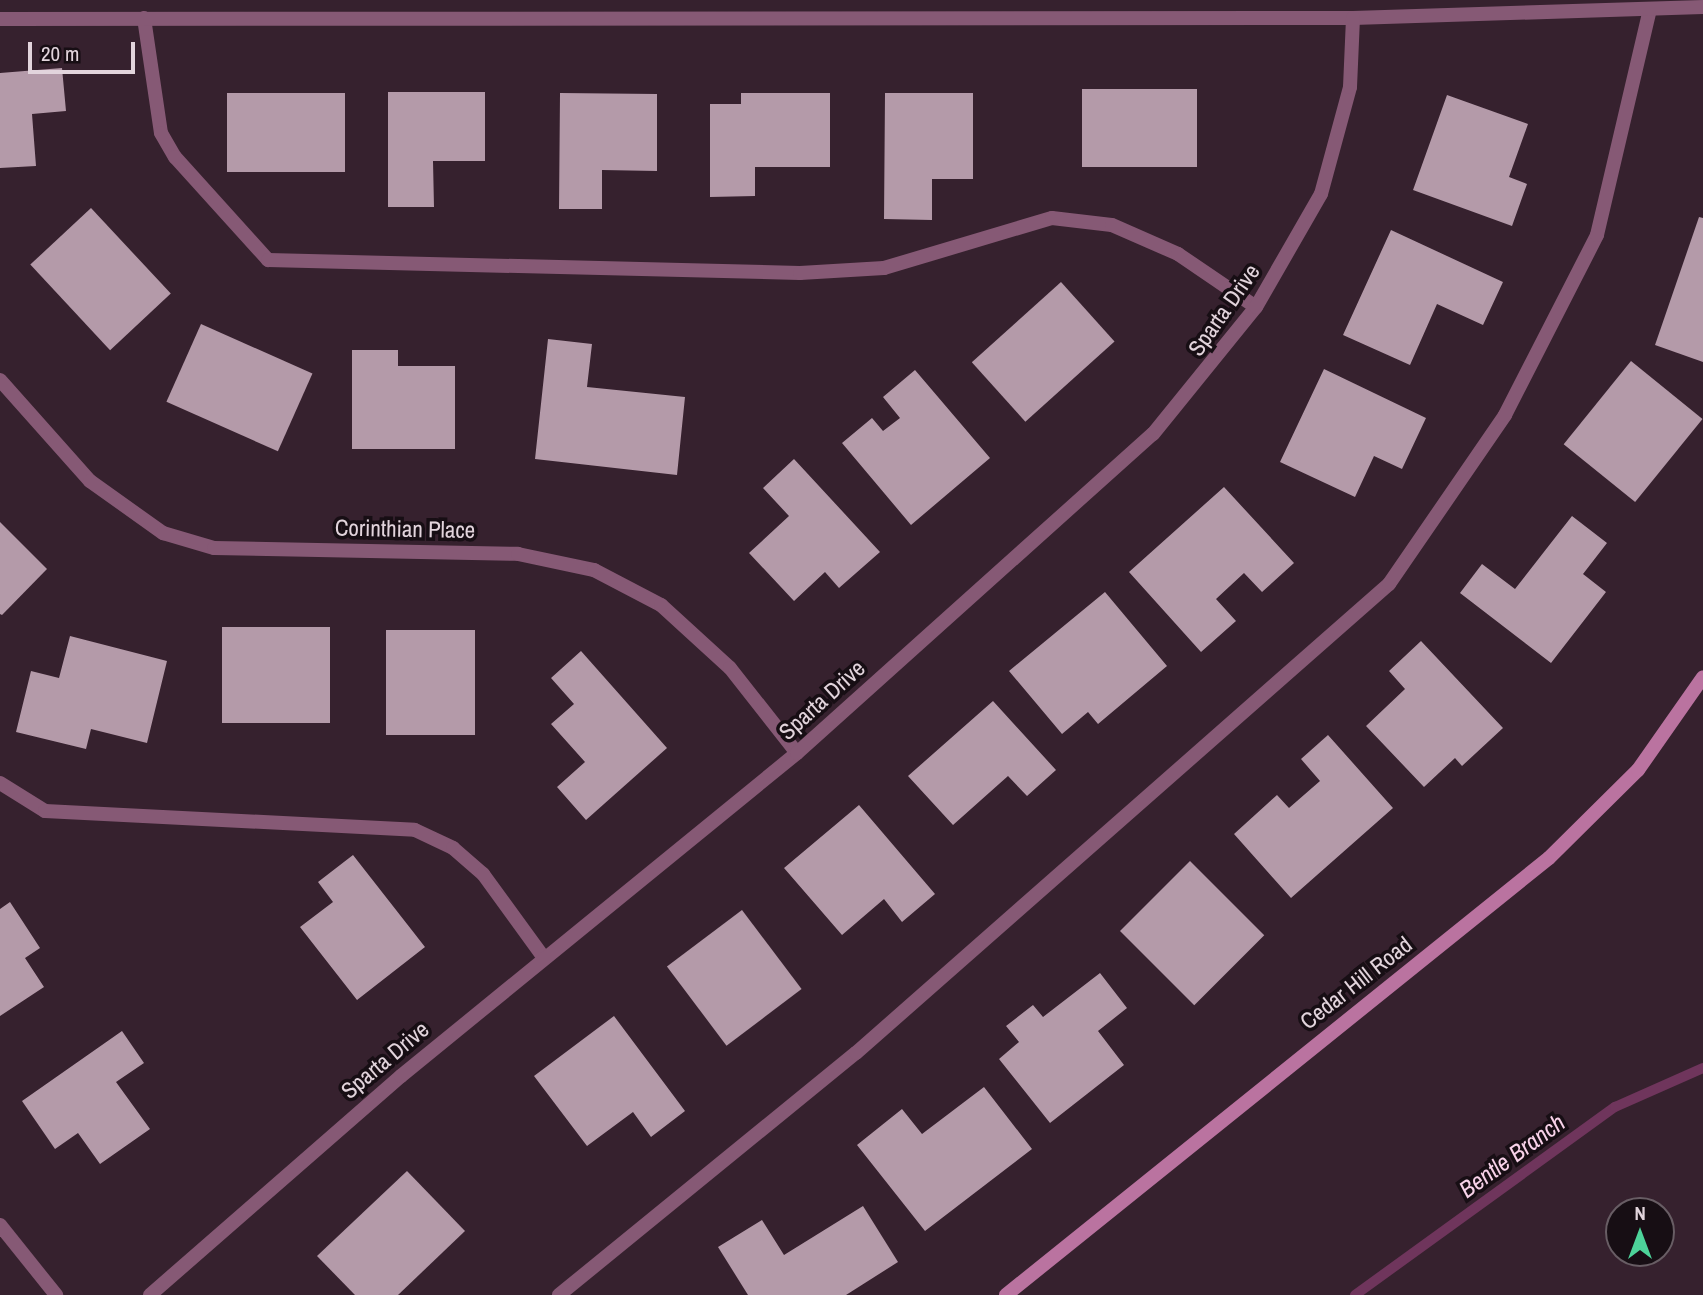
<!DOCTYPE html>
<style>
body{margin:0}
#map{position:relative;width:1703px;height:1295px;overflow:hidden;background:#36212e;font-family:"Archivo Narrow",sans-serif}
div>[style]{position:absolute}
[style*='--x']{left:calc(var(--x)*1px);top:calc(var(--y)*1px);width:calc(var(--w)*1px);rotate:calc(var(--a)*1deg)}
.stream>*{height:10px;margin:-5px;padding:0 5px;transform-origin:5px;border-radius:5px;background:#6f355c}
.building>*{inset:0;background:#b49aa9;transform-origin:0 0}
.lane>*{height:14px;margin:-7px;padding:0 7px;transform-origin:7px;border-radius:7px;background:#865975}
.street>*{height:14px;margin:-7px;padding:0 7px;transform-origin:7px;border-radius:7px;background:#865975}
.secondary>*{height:14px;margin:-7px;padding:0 7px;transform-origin:7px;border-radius:7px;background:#ba73a0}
span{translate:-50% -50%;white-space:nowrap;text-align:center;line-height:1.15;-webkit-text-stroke:7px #170e14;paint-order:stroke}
.street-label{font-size:23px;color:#e2d4dc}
.water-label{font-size:24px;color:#f8d2e9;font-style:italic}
.north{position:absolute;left:1605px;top:1197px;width:70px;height:70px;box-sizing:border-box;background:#170e14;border:2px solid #685d64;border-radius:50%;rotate:0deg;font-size:19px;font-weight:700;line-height:28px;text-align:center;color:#e2d4dc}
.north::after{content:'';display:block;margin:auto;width:24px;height:32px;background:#4dd39a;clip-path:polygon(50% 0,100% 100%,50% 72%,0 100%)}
.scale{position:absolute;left:28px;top:42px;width:107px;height:32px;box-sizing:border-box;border:4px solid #e2d4dc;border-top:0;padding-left:9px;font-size:21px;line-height:24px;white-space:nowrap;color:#e2d4dc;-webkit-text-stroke:5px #170e14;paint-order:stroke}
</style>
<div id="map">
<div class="stream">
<i style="--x:1355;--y:1295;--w:321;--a:-35.9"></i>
<i style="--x:1615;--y:1107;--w:96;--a:-23.9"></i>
</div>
<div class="building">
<i style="clip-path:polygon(62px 68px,66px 111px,32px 114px,36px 166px,0 168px,0 73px)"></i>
<i style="left:1082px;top:89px;width:115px;height:78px"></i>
<i style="clip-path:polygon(388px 92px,485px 92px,485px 161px,433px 161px,434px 207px,388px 207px)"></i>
<i style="left:227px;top:93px;width:118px;height:79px"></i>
<i style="clip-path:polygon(560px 93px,657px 94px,657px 171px,602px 170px,602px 209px,559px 209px)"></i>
<i style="clip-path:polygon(741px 93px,830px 93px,830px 167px,755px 167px,755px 196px,710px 197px,710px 104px,741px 104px)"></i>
<i style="clip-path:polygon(885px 93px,973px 93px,973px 179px,932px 179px,932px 220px,884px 219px)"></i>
<i style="clip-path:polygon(1447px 95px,1528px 124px,1509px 177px,1527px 184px,1512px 226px,1413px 190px)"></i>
<i style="left:91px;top:208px;width:117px;height:83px;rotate:47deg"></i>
<i style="clip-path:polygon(1699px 217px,1703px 218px,1703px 362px,1655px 345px)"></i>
<i style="clip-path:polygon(1391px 230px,1503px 282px,1483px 325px,1437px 304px,1410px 365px,1343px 335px)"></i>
<i style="left:1061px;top:282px;width:80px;height:120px;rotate:48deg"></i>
<i style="left:201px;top:324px;width:122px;height:85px;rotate:24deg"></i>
<i style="clip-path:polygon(548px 339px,592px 344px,587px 387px,685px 397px,677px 475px,535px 459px)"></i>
<i style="clip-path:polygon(352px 350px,398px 350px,398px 366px,455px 366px,455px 449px,352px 449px)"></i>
<i style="left:1631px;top:361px;width:92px;height:107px;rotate:39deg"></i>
<i style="clip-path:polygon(1324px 369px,1426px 418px,1402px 469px,1374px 456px,1355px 497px,1280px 462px)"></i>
<i style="clip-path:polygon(915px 370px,990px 458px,911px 525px,842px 443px,872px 418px,883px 431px,900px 418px,883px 397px)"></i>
<i style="clip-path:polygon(794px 459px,880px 552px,839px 588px,825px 572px,794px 601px,749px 553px,789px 516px,763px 488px)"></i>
<i style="clip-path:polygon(1224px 487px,1294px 563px,1262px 592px,1244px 573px,1216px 599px,1236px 621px,1201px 652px,1129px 572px)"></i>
<i style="clip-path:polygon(1572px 516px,1607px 543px,1583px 574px,1606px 592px,1551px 663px,1460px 593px,1482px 564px,1515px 589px)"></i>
<i style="clip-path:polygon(0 522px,47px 569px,2px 615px,0 614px)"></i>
<i style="clip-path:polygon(1105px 592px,1167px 666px,1098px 724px,1088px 712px,1062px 734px,1009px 671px)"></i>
<i style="left:222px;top:627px;width:108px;height:96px"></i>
<i style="left:386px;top:630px;width:89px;height:105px"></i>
<i style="clip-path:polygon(70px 636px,167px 661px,147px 743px,91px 729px,86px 749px,16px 732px,31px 671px,59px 678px)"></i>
<i style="clip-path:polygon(1421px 641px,1503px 728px,1462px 766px,1455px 758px,1424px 787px,1366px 726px,1405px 689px,1389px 671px)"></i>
<i style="clip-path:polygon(581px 651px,667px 748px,586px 820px,557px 787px,585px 762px,551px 724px,574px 704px,551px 678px)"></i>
<i style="clip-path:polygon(993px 701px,1056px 770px,1027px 796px,1008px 776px,953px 825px,908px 776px)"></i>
<i style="clip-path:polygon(1328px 735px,1393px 808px,1291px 898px,1234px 834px,1277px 795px,1289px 808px,1320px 781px,1301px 759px)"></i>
<i style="clip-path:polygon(859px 805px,935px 894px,902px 922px,884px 899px,842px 935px,784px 868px)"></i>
<i style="clip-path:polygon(353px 855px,425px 947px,357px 1000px,300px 927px,333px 902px,318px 882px)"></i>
<i style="left:1190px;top:861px;width:105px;height:99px;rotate:45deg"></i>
<i style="clip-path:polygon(10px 902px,40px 948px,25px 958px,44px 987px,0 1016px,0 909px)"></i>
<i style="left:742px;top:910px;width:99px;height:94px;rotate:53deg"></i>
<i style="clip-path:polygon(1100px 973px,1127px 1008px,1098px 1031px,1124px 1065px,1050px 1123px,999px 1059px,1019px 1042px,1006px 1026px,1033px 1005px,1043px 1017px)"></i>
<i style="clip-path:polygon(614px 1016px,685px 1111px,651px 1137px,633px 1112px,587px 1146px,534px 1076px)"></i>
<i style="clip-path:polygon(122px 1031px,144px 1063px,116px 1082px,150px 1129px,100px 1164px,78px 1133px,55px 1149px,22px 1101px)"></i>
<i style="clip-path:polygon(984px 1087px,1032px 1149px,925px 1231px,857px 1145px,902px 1109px,922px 1134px)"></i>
<i style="clip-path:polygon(407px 1171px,465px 1231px,398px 1295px,355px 1295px,317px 1256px)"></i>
<i style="clip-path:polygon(863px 1206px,898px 1262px,846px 1295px,748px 1295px,718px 1247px,762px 1220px,784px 1255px)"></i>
</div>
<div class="lane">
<i style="--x:144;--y:18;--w:116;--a:81.6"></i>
<i style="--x:161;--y:133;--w:28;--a:60"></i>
<i style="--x:175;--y:157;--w:139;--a:47.9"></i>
<i style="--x:268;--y:260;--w:532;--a:1.4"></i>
<i style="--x:800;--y:273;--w:84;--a:-3.4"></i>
<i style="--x:884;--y:268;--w:175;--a:-16.6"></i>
<i style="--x:1052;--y:218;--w:60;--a:6.7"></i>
<i style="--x:1112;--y:225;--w:72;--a:23.7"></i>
<i style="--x:1178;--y:254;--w:94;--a:34.2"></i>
<i style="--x:0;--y:783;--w:53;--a:31.9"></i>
<i style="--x:45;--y:811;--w:370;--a:2.9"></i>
<i style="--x:415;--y:830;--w:42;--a:25.3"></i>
<i style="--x:453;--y:848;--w:40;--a:41"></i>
<i style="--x:483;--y:874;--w:104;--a:54"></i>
<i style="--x:559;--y:1295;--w:383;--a:-39.2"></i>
<i style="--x:856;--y:1053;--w:710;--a:-41.35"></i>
<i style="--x:1389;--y:584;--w:205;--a:-55.5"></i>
<i style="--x:1505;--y:415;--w:202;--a:-62.9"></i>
<i style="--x:1597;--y:235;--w:232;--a:-76.8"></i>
</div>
<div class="street">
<i style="--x:0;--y:19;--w:1353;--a:-0.04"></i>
<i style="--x:1353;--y:18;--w:350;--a:-1.8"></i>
<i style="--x:0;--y:380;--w:135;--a:48.3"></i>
<i style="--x:90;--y:481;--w:90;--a:35.5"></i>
<i style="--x:163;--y:533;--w:53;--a:16.4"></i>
<i style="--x:214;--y:548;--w:304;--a:1.1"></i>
<i style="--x:518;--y:554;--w:78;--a:11.9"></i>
<i style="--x:594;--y:570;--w:76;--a:27.6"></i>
<i style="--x:661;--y:605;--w:93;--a:42.4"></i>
<i style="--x:730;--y:668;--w:108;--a:51.8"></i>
<i style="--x:0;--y:1225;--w:90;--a:51.3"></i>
<i style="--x:150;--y:1295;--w:333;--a:-41.1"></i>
<i style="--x:401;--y:1076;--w:511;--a:-39.2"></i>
<i style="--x:797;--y:753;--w:478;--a:-41.9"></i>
<i style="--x:1153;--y:434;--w:164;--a:-51"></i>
<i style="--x:1256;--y:307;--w:130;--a:-60.1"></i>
<i style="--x:1321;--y:194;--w:111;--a:-74.8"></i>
<i style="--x:1350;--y:87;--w:69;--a:-87.5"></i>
</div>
<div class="secondary">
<i style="--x:1006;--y:1295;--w:697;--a:-38.83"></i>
<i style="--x:1549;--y:858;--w:125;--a:-44.7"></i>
<i style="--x:1638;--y:770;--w:113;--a:-55"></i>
</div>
<div class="street-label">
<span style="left:1224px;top:310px;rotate:-55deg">Sparta Drive</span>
<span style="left:405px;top:529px;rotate:1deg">Corinthian Place</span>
<span style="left:822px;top:700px;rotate:-42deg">Sparta Drive</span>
<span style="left:1356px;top:983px;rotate:-38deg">Cedar Hill Road</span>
<span style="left:385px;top:1060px;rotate:-40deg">Sparta Drive</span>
</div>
<div class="water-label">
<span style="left:1512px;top:1156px;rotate:-36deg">Bentle Branch</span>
</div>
<div class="north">N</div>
<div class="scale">20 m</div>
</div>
